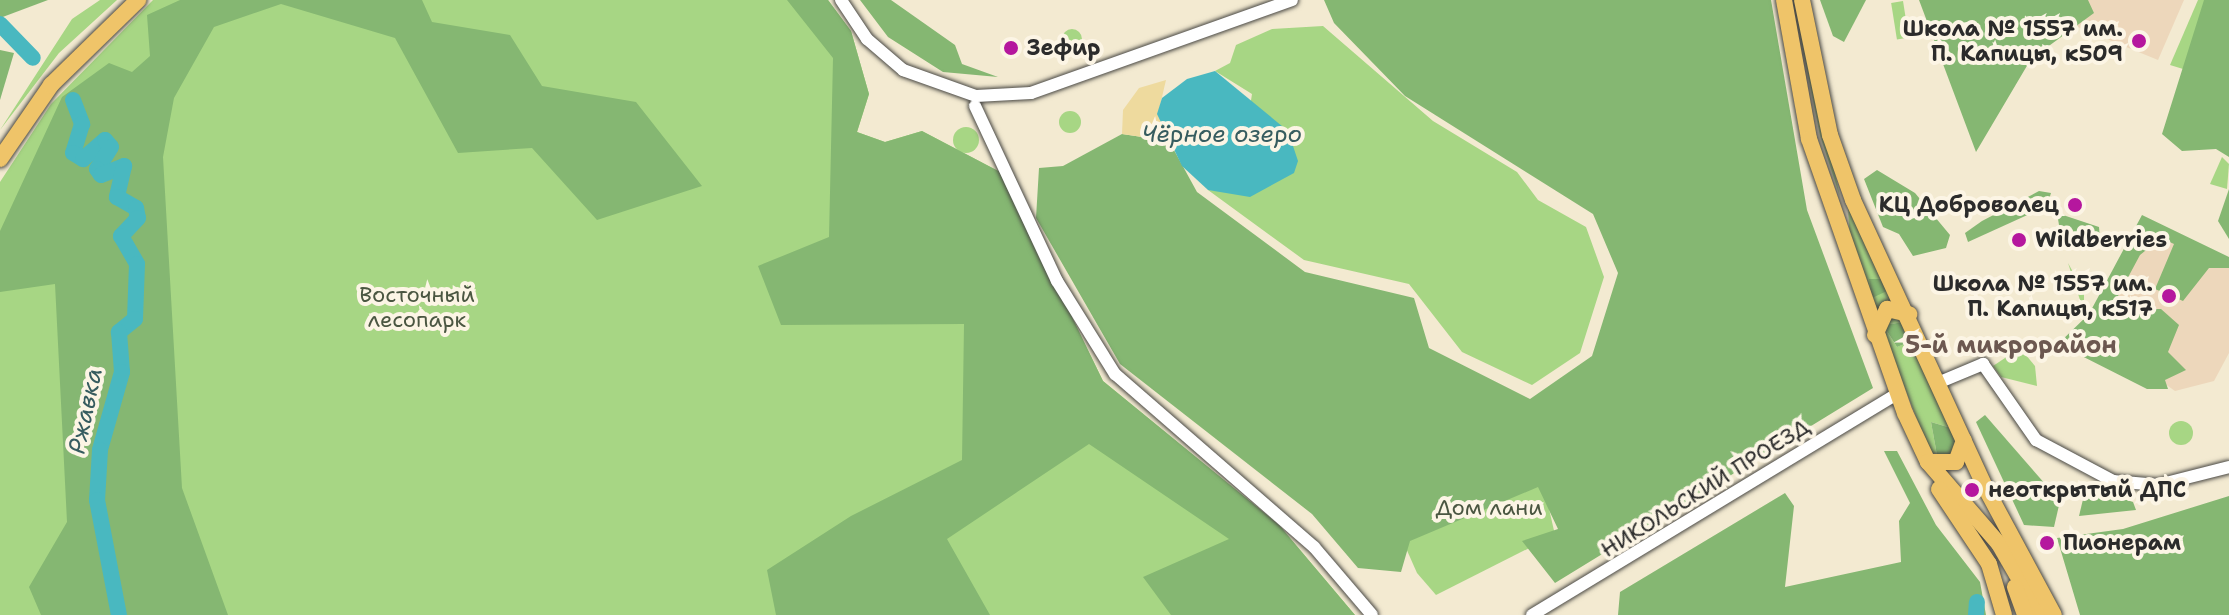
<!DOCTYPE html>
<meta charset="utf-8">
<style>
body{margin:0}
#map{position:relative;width:2229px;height:615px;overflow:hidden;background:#f3ead1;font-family:"Shantell Sans",sans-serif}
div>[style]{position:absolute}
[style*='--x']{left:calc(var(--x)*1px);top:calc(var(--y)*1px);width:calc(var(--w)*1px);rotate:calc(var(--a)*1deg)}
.built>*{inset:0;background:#edd7bb}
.green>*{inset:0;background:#a7d684;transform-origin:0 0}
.round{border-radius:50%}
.forest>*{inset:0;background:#85b772}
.sand>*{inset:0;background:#eeda9e}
.water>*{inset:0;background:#49b8c0}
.river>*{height:16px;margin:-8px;padding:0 8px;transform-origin:8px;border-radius:8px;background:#49b8c0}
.roads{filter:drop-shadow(0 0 2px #494844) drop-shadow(0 0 2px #494844)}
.minor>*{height:12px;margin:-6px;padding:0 6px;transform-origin:6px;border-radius:6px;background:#fff}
.major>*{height:16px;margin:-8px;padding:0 8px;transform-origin:8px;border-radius:8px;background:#efc469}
.dots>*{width:22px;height:22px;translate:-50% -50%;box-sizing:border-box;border:4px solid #fcf5e5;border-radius:50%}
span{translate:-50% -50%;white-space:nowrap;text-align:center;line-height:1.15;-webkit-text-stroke:8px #fcf5e5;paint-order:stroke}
.poi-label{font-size:22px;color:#2b2b2b;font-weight:700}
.right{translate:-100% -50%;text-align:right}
.left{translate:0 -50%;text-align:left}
.park-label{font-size:22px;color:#4a5641}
.street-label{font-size:22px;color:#2b2b2b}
.water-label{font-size:24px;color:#365c5f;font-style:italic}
.neighbourhood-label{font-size:24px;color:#6c5850;font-weight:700}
</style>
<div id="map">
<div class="built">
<i style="clip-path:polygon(2073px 0,2184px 0,2158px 60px,2063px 21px)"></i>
<i style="clip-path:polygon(2145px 218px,2229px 259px,2229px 353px,2214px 381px,2175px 391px,2092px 332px)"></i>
</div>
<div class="green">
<i style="clip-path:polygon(100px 0,117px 0,59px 53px,0 130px,72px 19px)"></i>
<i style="clip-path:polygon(153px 0,828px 0,851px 31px,869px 94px,857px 132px,885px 142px,922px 131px,1002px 173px,1103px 381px,1279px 525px,1355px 615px,0 615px,0 182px,51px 104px)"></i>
<i style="clip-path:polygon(1793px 0,1798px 0,1840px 197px,1820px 135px)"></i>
<i style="clip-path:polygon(2198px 0,2229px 0,2229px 83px,2170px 65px)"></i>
<i style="left:1903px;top:1px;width:37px;height:12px;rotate:81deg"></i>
<i style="clip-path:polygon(1323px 26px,1433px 121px,1517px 172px,1538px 200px,1586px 227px,1604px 277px,1580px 353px,1532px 385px,1462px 352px,1409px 284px,1304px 260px,1208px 190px,1237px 191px,1252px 94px,1215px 71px,1230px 63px,1236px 45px,1272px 29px)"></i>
<i class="round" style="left:1062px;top:29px;width:20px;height:20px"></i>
<i class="round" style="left:1059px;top:111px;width:22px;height:22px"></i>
<i class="round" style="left:953px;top:127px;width:26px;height:26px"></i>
<i style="clip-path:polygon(2222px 157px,2229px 164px,2227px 189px,2210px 184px)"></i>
<i style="clip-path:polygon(1848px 208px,1898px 302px,1873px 312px,1850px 242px)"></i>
<i style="clip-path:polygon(2068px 263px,2084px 292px,2084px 300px,2072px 309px,2080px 300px)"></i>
<i style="clip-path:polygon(evenodd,1889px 315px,1907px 318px,1959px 436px,1948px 458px,1930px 452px,1882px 330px,1889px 315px,1904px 322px,1911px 341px,1897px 347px,1883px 325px,1904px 322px,1889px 315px,1931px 422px,1951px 428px,1957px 446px,1948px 457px,1937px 455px,1931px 422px)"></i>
<i style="clip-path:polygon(2020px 348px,2035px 366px,2037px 386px,2001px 377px,1993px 366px)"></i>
<i class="round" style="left:2169px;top:421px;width:24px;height:24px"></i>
<i style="clip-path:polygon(1534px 443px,1555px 535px,1436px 595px,1417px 573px,1390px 512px)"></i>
</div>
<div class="forest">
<i style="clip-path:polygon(0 0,48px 0,0 18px)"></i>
<i style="clip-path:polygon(180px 0,422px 0,432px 22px,510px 35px,542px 86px,636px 102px,702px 186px,597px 220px,532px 148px,458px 153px,395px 38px,281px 4px,214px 27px,174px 98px,163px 157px,182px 488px,228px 615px,41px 615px,29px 587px,67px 522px,55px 284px,0 292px,0 231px,62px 97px,109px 63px,132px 72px,150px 56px,147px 15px)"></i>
<i style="clip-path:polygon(787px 0,828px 0,851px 31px,869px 94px,857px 132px,885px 142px,922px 131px,1002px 173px,1103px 381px,1279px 525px,1355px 615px,1171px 615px,1143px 577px,1229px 539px,1089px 444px,947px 539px,990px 615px,776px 615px,767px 570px,851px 516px,962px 460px,964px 324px,781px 325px,758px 266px,829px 237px,833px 58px)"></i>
<i style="clip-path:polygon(860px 0,891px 0,955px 45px,962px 64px,998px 77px,943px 72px,888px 37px)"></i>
<i style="clip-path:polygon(1324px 0,1771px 0,1807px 210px,1873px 388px,1555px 583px,1522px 541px,1558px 529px,1538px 487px,1410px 541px,1401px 572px,1358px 568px,1312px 514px,1120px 364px,1036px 218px,1039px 168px,1063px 166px,1122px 134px,1169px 141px,1197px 192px,1305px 272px,1414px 298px,1429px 348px,1530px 399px,1592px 356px,1618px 273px,1593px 214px,1405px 96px,1334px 23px)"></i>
<i style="clip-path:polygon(1820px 0,1866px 0,1844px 42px,1833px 36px)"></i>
<i style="clip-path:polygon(1919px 0,2088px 0,2094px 13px,2031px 59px,1976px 152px)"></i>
<i style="clip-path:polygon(2204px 0,2229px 0,2229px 157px,2216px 149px,2182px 151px,2162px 134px)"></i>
<i style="clip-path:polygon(0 50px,14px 53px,0 100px)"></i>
<i style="clip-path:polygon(1877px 170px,1915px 193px,1950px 235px,1946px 248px,1913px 256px,1899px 234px,1883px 227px,1864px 179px)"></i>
<i style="clip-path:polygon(2229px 189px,2229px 239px,2218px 221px)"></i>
<i style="clip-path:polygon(2039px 191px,2051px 193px,2047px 206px,1968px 242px,1965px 233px,1982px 221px)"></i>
<i style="clip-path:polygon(2057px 213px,2099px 227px,2100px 239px,2082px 246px,2072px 229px,2060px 231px)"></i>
<i style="clip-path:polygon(2142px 215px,2229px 257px,2229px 268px,2209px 268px,2183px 301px,2155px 289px,2174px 244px,2161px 238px,2140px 255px,2118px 296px,2121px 309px,2161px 309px,2179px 325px,2168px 352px,2186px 370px,2165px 380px,2168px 389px,2147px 389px,2058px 344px,2089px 314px)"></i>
<i style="clip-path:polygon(1869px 279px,1884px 279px,1889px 290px,1872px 298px)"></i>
<i style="clip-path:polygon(1904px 322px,1912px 341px,1897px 347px,1883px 325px)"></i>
<i style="clip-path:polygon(1985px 415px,2060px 501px,2054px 527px,2024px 525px,1976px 422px)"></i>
<i style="clip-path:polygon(1931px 422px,1951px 428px,1957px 446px,1948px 457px,1937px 455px)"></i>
<i style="clip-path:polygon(1884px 451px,1897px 451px,1936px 525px,1980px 582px,1986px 615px,1618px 615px,1620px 592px,1785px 493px,1794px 506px,1785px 587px,1901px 562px,1899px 521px,1910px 503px)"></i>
<i style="clip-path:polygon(2086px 487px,2133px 502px,2136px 510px,2079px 516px)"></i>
<i style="clip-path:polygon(2229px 496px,2229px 615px,2080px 615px,2057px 538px,2123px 529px)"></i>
</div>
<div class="sand">
<i style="clip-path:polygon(1166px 80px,1158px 114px,1169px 141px,1122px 134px,1123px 110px,1139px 88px)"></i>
</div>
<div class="water">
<i style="clip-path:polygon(1215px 71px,1288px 131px,1298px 161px,1294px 173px,1250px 197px,1208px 190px,1182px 166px,1157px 114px,1162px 98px,1187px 79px)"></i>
</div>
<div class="river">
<i style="--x:0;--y:24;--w:47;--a:45.9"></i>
<i style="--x:73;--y:100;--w:26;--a:69"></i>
<i style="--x:82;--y:124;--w:30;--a:107"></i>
<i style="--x:73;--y:153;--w:12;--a:31"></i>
<i style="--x:83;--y:159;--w:29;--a:-41"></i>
<i style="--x:105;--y:140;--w:9;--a:49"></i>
<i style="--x:111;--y:147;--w:26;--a:122"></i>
<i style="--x:97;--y:169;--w:7;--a:56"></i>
<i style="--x:101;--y:175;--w:25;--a:-21"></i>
<i style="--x:124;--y:166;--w:32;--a:103"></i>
<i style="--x:117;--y:197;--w:22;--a:30"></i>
<i style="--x:136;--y:208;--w:10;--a:79"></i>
<i style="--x:138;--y:218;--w:25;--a:133"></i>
<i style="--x:121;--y:236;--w:32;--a:60"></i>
<i style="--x:137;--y:264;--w:55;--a:92.1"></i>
<i style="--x:135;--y:319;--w:21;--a:141"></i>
<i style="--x:119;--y:332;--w:40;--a:85.7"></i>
<i style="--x:122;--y:372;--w:81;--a:105.8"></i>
<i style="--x:100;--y:450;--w:50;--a:93.4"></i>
<i style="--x:97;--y:500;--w:117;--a:79.2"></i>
<i style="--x:1976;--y:615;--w:13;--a:-86"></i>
</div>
<div class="roads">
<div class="minor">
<i style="--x:841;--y:0;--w:47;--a:56.3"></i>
<i style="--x:867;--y:39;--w:48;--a:40.7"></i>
<i style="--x:903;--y:70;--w:77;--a:19.6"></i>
<i style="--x:976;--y:96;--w:55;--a:-3.1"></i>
<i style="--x:1031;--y:93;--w:277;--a:-19.6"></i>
<i style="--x:975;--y:106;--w:193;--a:64.9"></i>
<i style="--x:1057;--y:281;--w:110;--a:58.1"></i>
<i style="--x:1115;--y:374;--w:264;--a:41"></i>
<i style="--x:1314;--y:547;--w:89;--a:49.5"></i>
<i style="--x:1940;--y:382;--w:47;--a:-22.7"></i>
<i style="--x:1983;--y:364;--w:93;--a:55.1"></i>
<i style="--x:2036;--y:440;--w:87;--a:28"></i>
<i style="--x:2113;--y:481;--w:45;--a:5.1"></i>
<i style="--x:2158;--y:485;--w:73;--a:-14.2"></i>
<i style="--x:1532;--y:615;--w:427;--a:-31.2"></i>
</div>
<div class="major">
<i style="--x:1784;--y:0;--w:141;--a:79.8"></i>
<i style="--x:1809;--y:139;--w:290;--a:70.7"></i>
<i style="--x:1905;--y:413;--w:54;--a:64.9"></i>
<i style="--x:1928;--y:462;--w:108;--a:49.1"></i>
<i style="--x:1999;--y:544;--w:82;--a:60"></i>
<i style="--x:1802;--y:0;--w:138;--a:78.3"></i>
<i style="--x:1830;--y:135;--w:69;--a:70.5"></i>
<i style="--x:1853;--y:200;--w:316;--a:65.3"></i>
<i style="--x:1985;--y:487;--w:145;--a:61.7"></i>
<i style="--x:0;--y:159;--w:90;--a:-55.4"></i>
<i style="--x:51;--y:85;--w:122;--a:-44.3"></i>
<i style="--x:1875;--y:335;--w:29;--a:-65"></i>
<i style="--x:1887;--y:309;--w:23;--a:13"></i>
<i style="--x:1928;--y:462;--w:28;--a:0"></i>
<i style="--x:1956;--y:462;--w:23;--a:-70"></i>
<i style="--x:1939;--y:489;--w:90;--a:56.3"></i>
<i style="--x:1989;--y:564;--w:53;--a:73.6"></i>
<i style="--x:2015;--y:587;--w:30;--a:70"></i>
</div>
</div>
<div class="dots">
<i style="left:2139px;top:41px;background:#b5179e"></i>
<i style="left:1011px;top:48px;background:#b5179e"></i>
<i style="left:2075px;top:205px;background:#b5179e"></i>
<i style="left:2019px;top:240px;background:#b5179e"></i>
<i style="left:2169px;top:296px;background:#b5179e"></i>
<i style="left:1972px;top:490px;background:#b5179e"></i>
<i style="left:2047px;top:543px;background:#b5179e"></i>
</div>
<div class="poi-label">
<span class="right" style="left:2123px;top:41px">Школа № 1557 им.<br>П. Капицы, к509</span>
<span class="left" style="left:1027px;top:48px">Зефир</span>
<span class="right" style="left:2059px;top:205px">КЦ Доброволец</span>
<span class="left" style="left:2035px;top:240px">Wildberries</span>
<span class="right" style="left:2153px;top:296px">Школа № 1557 им.<br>П. Капицы, к517</span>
<span class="left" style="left:1988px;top:490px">неоткрытый ДПС</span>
<span class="left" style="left:2063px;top:543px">Пионерам</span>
</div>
<div class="park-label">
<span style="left:417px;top:307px">Восточный<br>лесопарк</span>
<span style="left:1489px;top:508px">Дом лани</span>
</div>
<div class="street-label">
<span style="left:1705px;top:488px;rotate:-32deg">НИКОЛЬСКИЙ ПРОЕЗД</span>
</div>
<div class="water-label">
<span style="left:1222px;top:135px">Чёрное озеро</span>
<span style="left:86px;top:411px;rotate:-78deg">Ржавка</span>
</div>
<div class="neighbourhood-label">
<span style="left:2011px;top:346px">5-й микрорайон</span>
</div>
</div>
